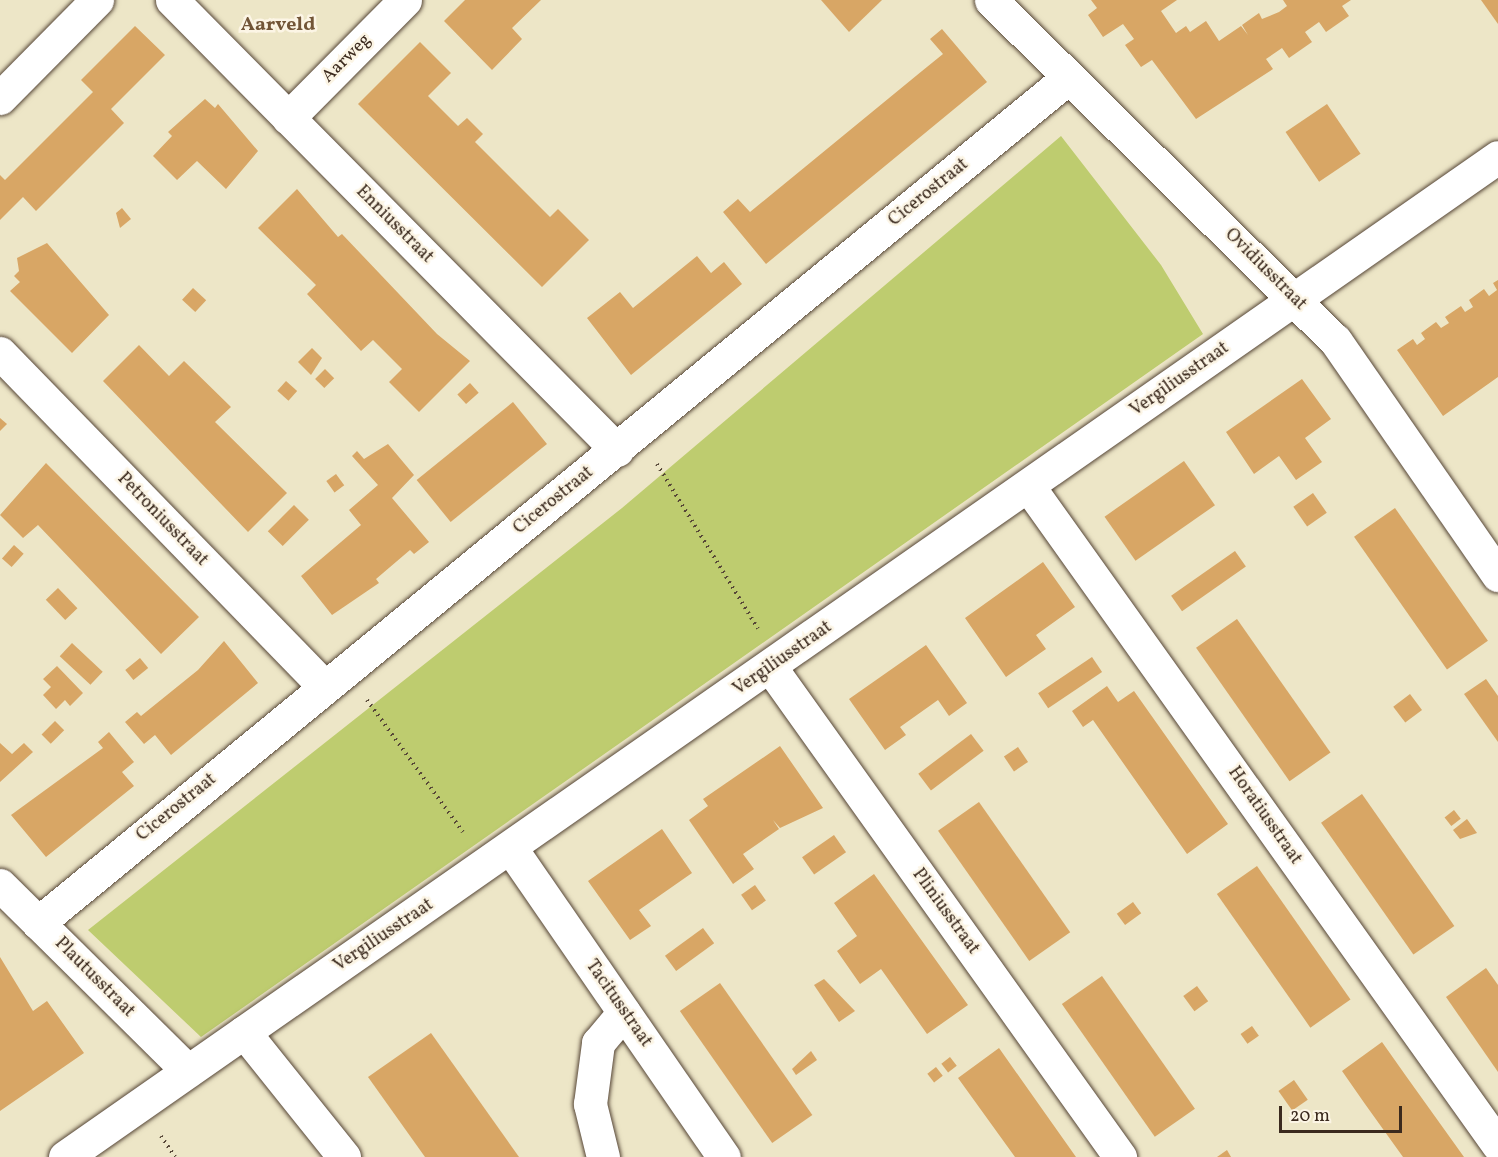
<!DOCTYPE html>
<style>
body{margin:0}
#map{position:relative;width:1498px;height:1157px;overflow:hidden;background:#ede6c7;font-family:Vollkorn,serif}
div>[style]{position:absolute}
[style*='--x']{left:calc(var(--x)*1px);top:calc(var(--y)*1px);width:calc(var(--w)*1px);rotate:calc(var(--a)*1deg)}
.green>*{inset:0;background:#becc6f}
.building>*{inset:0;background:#d8a665;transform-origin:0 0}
.path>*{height:4px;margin-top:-2px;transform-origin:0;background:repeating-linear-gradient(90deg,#564637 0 1.5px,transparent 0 6px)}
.roads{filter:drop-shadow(0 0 2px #564637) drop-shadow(0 0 2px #564637)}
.street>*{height:33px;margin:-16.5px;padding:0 16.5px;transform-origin:16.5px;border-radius:16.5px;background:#fff}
span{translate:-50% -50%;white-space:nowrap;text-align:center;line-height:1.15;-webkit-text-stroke:5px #fcf5e5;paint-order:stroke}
.street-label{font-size:18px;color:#3b2a1e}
.neighbourhood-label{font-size:20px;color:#725537;font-weight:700}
.scale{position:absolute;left:1279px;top:1106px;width:123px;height:27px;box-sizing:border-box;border:3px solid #3b2a1e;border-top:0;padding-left:8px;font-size:18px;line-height:21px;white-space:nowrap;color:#3b2a1e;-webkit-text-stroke:4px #fcf5e5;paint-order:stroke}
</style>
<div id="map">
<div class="green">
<i style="clip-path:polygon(1061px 136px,1161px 265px,1203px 334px,201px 1037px,88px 930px,622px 508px)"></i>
</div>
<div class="building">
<i style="clip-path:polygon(465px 0,541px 0,512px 28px,522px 39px,492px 70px,444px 21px)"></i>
<i style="clip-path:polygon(821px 0,882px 0,849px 32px)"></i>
<i style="clip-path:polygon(1091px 0,1177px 0,1161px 11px,1176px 33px,1186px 26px,1190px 32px,1206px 21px,1219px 41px,1241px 26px,1248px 35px,1242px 25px,1259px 13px,1262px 19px,1279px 12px,1287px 6px,1283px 0,1351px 0,1342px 6px,1349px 16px,1326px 32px,1319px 22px,1305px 32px,1312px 42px,1289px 58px,1282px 48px,1266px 59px,1273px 69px,1196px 119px,1152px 60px,1141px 67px,1125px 45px,1134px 39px,1123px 24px,1103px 37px,1088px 15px,1097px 8px)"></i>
<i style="clip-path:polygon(1481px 0,1498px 0,1498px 24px)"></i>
<i style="clip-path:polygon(135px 26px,165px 55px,111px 109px,124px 123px,36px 211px,23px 197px,0 220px,0 175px,5px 180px,93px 92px,81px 80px)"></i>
<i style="clip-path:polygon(942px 29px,987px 82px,766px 264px,723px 212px,738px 199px,750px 212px,922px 71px,943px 54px,930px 39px)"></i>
<i style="clip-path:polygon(420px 42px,451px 73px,428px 96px,458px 126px,467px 118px,483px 134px,475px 142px,550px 217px,558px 209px,589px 240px,542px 287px,358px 104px)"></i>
<i style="clip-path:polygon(205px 99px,215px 108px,218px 104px,258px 151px,226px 189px,197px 161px,177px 180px,153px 156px,172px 136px,168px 132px)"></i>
<i style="left:1327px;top:104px;width:60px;height:50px;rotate:56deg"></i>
<i style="clip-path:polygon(297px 189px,338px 237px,342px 234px,437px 334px,470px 361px,419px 412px,389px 382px,402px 369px,373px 340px,361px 351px,307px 294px,316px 285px,258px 228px)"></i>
<i style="clip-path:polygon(122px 208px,131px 219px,120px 228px,116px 213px)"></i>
<i style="clip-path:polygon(47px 243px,109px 315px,72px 353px,10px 291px,20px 282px,14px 276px,19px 271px,17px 258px)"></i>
<i style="clip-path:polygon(697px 256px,711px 273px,724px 262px,742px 284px,631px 375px,587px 318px,620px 292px,633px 308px)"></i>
<i style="clip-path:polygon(1498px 280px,1498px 377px,1443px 416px,1397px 350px,1413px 339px,1417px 345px,1425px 339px,1421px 333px,1436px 322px,1441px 328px,1449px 323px,1445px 317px,1461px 306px,1465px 312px,1473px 307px,1469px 300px,1484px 289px,1489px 296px,1497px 290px,1493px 283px)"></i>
<i style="left:193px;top:288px;width:18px;height:16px;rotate:43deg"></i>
<i style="clip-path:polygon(139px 345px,169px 376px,184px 361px,231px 407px,215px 422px,287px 493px,248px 532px,103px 381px)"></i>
<i style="clip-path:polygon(312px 348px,322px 358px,311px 375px,298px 362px)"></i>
<i style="left:325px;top:369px;width:13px;height:14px;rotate:45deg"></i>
<i style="clip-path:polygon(1302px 379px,1331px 419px,1305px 438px,1322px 462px,1296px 480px,1279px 456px,1254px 474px,1226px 432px)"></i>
<i style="left:286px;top:381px;width:15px;height:13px;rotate:42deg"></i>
<i style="left:470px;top:383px;width:13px;height:17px;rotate:48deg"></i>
<i style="left:513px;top:402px;width:54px;height:124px;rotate:51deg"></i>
<i style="clip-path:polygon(0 418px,7px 424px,0 431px)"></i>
<i style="clip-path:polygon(388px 444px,414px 475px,392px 498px,429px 542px,414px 554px,410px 550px,376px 579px,379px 583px,332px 615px,301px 576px,361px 525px,349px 510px,378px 485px,352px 456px,357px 451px,364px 459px)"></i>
<i style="left:1184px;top:461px;width:54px;height:97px;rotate:55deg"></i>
<i style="clip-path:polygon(46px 463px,199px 617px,161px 654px,38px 525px,23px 538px,0 515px)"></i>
<i style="left:336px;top:474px;width:14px;height:12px;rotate:54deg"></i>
<i style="left:1313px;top:493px;width:24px;height:24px;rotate:55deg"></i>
<i style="left:294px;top:505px;width:21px;height:37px;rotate:45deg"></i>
<i style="left:1395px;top:508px;width:162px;height:50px;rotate:55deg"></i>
<i style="left:14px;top:545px;width:13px;height:18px;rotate:42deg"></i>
<i style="left:1235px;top:551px;width:19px;height:78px;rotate:55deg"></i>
<i style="clip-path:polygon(1043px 562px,1075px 607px,1036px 635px,1046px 649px,1006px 677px,965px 618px)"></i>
<i style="left:58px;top:588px;width:28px;height:17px;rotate:46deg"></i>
<i style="left:1237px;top:619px;width:163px;height:50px;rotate:55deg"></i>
<i style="clip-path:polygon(224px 641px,258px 683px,171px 755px,155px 735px,144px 744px,125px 722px,137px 712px,141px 716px,198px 670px)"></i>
<i style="left:72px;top:643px;width:42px;height:18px;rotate:43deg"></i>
<i style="clip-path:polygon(926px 645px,967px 703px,949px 716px,938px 700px,900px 727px,906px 735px,885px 750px,849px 699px)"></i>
<i style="left:1092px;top:657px;width:18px;height:65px;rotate:56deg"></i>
<i style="left:140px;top:658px;width:13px;height:19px;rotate:51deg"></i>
<i style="clip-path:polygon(57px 666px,83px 693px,70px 706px,65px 700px,56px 709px,43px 695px,51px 687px,43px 679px)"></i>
<i style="clip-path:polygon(1486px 679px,1498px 696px,1498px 742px,1464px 694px)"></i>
<i style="clip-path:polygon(1107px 686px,1118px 702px,1134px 691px,1228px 824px,1187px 854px,1093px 720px,1083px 727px,1072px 711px)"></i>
<i style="left:1410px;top:694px;width:20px;height:21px;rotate:53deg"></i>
<i style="left:55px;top:721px;width:13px;height:19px;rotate:45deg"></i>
<i style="clip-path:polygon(109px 732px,134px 762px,122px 772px,134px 786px,46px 857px,11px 815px,103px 748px,98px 742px)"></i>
<i style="left:971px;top:734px;width:21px;height:66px;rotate:53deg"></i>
<i style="clip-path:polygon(0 743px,12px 754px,24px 743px,33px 752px,0 782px)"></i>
<i style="clip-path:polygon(780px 746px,823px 808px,780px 828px,773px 820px,779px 829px,743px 854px,754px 869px,733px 884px,689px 820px,708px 806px,703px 799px)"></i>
<i style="left:1018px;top:747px;width:18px;height:17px;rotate:56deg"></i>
<i style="left:1362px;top:794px;width:161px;height:50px;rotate:55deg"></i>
<i style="left:979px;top:802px;width:159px;height:50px;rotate:55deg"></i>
<i style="left:1454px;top:810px;width:11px;height:12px;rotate:52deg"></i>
<i style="clip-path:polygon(1467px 819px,1477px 833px,1460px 839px,1453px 830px)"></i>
<i style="clip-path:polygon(662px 829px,692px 873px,639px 910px,651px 926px,630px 940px,588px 881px)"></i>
<i style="left:834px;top:835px;width:21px;height:39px;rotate:55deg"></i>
<i style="left:1257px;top:866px;width:163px;height:49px;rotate:55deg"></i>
<i style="clip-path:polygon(874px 874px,968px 1005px,927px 1034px,881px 969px,860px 984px,837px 951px,857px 936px,834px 903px)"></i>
<i style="left:755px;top:885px;width:19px;height:17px;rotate:55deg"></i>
<i style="left:1133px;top:902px;width:14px;height:20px;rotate:54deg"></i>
<i style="left:703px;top:928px;width:19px;height:47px;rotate:54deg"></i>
<i style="clip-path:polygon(0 957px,33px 1011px,47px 1001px,84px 1053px,0 1111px)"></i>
<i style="clip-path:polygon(1486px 968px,1498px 985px,1498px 1072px,1446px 997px)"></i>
<i style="left:1102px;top:976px;width:162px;height:49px;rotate:55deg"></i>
<i style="clip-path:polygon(824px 979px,855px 1011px,839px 1022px,814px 985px)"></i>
<i style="left:720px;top:983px;width:161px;height:49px;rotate:55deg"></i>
<i style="left:1197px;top:986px;width:19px;height:17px;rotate:54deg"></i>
<i style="left:1252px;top:1026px;width:12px;height:14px;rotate:55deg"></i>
<i style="clip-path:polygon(431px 1033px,519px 1157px,425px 1157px,368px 1077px)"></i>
<i style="clip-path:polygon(1382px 1042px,1406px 1076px,1464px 1157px,1403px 1157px,1365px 1104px,1342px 1071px)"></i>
<i style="clip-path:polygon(999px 1048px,1023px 1082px,1076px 1157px,1015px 1157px,958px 1078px)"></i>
<i style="clip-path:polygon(811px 1051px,817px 1060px,796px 1075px,792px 1069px)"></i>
<i style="left:950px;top:1057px;width:11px;height:11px;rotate:52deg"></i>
<i style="left:936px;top:1067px;width:11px;height:11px;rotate:52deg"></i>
<i style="left:1294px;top:1080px;width:24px;height:19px;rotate:55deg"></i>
<i style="clip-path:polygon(1227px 1150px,1231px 1157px,1217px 1157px)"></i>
</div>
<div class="path">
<i style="--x:657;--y:464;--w:193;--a:58.5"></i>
<i style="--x:367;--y:700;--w:163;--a:54"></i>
<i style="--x:161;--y:1136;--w:25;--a:56"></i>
</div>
<div class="roads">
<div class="street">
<i style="--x:172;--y:0;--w:633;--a:45.32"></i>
<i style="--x:991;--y:0;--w:484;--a:44.7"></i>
<i style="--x:1335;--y:340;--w:286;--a:55.3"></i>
<i style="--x:0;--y:98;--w:138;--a:-45.3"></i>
<i style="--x:288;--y:118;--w:166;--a:-45.2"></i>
<i style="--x:0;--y:353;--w:466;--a:45.8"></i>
<i style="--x:1029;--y:487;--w:808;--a:54.52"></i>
<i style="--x:771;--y:668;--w:601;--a:54.48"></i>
<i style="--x:512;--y:850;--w:373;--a:55.4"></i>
<i style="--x:0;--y:885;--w:264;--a:44.7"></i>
<i style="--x:38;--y:923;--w:1332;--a:-39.37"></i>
<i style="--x:244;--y:1032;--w:160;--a:51.3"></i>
<i style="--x:65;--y:1157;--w:1747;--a:-34.91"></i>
<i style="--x:603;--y:1157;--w:55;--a:-103.8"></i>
<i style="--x:590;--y:1104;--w:62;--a:-82.5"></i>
<i style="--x:598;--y:1043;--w:40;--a:-50"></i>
</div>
</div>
<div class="street-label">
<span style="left:347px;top:59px;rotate:-45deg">Aarweg</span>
<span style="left:929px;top:193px;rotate:-39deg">Cicerostraat</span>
<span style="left:394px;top:225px;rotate:45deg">Enniusstraat</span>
<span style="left:1265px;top:270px;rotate:45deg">Ovidiusstraat</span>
<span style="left:1180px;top:380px;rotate:-35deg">Vergiliusstraat</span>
<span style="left:554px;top:501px;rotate:-39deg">Cicerostraat</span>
<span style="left:162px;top:520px;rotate:46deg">Petroniusstraat</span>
<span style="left:783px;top:659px;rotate:-35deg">Vergiliusstraat</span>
<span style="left:177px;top:808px;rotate:-39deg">Cicerostraat</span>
<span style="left:1264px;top:816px;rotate:55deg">Horatiusstraat</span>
<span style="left:945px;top:912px;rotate:54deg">Pliniusstraat</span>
<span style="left:384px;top:936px;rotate:-34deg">Vergiliusstraat</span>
<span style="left:94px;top:978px;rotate:45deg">Plautusstraat</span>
<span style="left:618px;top:1004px;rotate:55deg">Tacitusstraat</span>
</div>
<div class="neighbourhood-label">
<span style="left:278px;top:25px">Aarveld</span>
</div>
<div class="scale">20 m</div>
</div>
